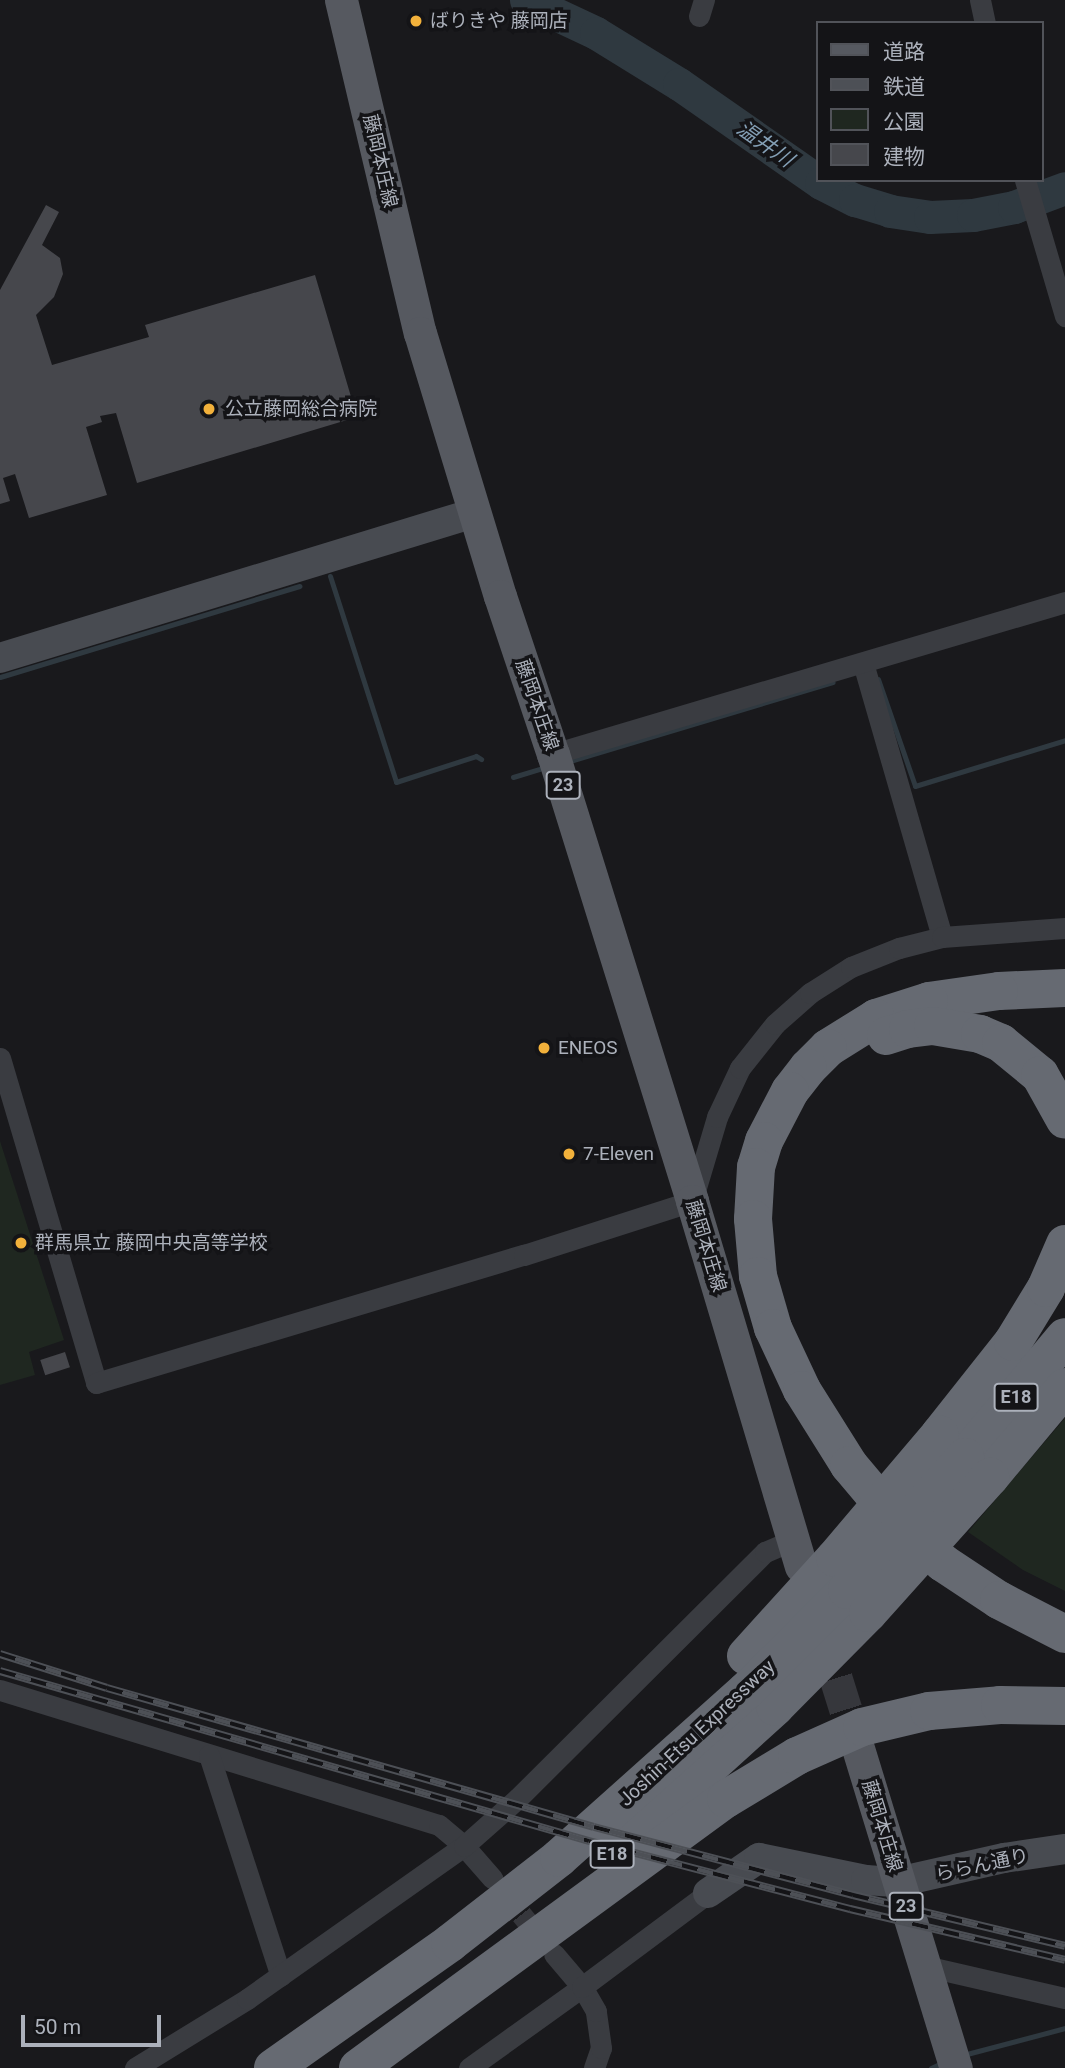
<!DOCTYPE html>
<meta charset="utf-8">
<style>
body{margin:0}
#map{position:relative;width:1065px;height:2068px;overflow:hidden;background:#19191c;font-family:Roboto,"Noto Sans JP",sans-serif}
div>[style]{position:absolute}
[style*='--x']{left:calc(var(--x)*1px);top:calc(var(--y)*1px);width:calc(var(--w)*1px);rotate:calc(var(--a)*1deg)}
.green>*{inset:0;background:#1f2720}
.stream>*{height:5px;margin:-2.5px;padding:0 2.5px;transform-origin:2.5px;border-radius:2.5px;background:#2f3940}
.river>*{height:33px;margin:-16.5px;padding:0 16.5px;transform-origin:16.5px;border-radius:16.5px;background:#2f3940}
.building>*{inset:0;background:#46474c;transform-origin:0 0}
.street-tunnel>*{height:21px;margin-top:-10.5px;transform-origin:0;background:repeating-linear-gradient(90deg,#36373c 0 21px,transparent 0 31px)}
.primary-tunnel>*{height:33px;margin-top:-16.5px;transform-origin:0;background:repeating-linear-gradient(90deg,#36373c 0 33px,transparent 0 50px)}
.street>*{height:21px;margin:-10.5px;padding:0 10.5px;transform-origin:10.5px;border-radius:10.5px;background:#3a3c41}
.secondary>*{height:30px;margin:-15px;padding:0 15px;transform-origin:15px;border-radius:15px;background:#484b51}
.primary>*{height:33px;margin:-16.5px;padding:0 16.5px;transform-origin:16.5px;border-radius:16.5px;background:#565960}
.highway>*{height:38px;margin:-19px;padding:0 19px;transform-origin:19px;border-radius:19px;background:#666a72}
.rail>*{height:8px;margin-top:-4px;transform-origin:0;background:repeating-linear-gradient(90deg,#141417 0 16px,#4d5056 0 32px);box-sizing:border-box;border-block:2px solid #4d5056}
.highway-bridge>*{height:38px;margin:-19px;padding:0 19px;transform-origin:19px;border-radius:19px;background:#666a72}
.dots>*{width:19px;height:19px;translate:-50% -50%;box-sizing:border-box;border:4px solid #141417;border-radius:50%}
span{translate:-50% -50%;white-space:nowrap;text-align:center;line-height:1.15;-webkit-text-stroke:7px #141417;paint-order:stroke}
.shield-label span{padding:2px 5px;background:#141417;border:2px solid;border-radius:5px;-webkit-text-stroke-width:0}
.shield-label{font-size:18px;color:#acb1bb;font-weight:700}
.poi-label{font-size:19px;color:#acb1bb}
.left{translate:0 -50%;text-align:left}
.street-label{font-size:19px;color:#acb1bb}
.water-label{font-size:21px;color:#849fb5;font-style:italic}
.legend{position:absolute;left:816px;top:21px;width:228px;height:161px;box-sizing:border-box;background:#141417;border:2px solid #515359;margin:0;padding:9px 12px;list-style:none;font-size:21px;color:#acb1bb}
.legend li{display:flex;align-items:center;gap:14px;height:35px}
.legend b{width:35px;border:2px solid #515359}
.scale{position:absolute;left:21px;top:2015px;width:140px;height:32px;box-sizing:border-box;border:4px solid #acb1bb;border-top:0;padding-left:9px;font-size:21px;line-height:24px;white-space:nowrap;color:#acb1bb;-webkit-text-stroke:5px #141417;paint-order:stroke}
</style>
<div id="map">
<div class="green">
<i style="clip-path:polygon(0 1141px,64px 1340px,29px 1352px,35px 1375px,0 1385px)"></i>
<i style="clip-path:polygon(1065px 1418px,1065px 1591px,1023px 1570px,968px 1532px)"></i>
</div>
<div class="stream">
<i style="--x:330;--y:576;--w:216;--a:72.2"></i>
<i style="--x:396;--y:782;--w:84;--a:-18"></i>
<i style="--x:476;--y:756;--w:6;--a:31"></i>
<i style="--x:0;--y:677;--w:313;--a:-16.9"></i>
<i style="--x:878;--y:679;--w:113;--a:70.9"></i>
<i style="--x:915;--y:786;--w:157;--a:-17"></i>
<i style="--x:573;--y:760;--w:271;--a:-16.7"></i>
<i style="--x:513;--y:777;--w:28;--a:-17"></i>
<i style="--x:963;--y:2055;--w:106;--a:-14.8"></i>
<i style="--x:931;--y:2068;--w:14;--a:-25"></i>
</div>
<div class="river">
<i style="--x:526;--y:0;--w:77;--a:25.2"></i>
<i style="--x:596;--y:33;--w:97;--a:31.6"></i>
<i style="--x:679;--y:84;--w:173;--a:34.9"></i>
<i style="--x:821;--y:183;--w:38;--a:27"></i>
<i style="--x:855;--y:200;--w:37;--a:17"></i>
<i style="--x:890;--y:211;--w:40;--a:8.5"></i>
<i style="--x:930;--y:217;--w:43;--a:-2.7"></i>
<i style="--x:973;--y:215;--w:42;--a:-11"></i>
<i style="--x:1014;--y:207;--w:54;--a:-20.4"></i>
</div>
<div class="building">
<i style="clip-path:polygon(46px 205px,59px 212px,42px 245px,60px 258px,63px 274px,54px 297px,36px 315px,52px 365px,149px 337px,145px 325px,315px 275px,357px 417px,137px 483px,116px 413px,100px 416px,102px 422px,86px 427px,107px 495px,29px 518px,15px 474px,3px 478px,10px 501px,0 504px,0 290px)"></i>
<i style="left:65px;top:1352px;width:16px;height:26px;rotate:72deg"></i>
</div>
<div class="street-tunnel">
<i style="--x:502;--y:1890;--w:67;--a:51.1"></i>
</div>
<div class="primary-tunnel">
<i style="--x:821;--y:1630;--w:121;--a:72.6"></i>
</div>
<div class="street">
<i style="--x:980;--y:0;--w:24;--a:78"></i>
<i style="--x:699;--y:16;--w:17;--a:-73"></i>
<i style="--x:1025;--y:180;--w:142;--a:73.6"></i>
<i style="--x:863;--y:663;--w:285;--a:73.9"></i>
<i style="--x:553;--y:754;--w:534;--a:-16.53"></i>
<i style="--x:0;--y:1058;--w:339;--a:73.5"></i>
<i style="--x:96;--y:1383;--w:447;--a:-16.7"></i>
<i style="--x:524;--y:1255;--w:176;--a:-17.8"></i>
<i style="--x:692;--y:1201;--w:88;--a:-73.4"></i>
<i style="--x:717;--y:1117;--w:54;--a:-64.9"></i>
<i style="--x:740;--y:1068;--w:56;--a:-51.5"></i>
<i style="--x:775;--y:1024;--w:47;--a:-41.5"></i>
<i style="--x:810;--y:993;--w:49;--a:-32.4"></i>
<i style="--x:851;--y:967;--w:52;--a:-21.6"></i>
<i style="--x:899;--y:948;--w:44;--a:-14.3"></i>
<i style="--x:942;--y:937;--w:123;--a:-4.2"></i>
<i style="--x:0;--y:1690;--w:459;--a:17.1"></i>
<i style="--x:439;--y:1825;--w:33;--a:40"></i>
<i style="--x:464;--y:1846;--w:43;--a:48.8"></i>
<i style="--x:209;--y:1755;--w:232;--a:72"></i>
<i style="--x:925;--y:1966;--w:144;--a:12.9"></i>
<i style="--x:135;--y:2068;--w:132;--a:-31.6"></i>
<i style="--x:247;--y:1999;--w:266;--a:-35.2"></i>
<i style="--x:464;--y:1846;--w:72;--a:-41.6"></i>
<i style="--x:518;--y:1798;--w:349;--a:-44.9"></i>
<i style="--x:765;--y:1552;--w:30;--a:-23"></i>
<i style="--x:469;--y:2068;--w:139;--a:-35.6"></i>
<i style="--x:582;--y:1987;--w:43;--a:-130.3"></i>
<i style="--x:594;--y:2068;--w:21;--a:-71"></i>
<i style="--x:601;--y:2048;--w:37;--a:-98"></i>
<i style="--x:596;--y:2011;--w:28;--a:-120"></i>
<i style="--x:582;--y:1987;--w:157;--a:-36.7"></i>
</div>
<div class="secondary">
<i style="--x:0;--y:658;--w:496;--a:-17"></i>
<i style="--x:708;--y:1893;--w:62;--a:-34.5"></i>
<i style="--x:759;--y:1858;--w:109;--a:11.6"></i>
<i style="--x:866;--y:1880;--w:32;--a:4"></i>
<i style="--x:898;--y:1882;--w:109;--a:-12.8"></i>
<i style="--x:1004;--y:1858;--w:62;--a:-8.4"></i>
</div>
<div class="primary">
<i style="--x:341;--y:0;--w:342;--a:76.7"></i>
<i style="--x:420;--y:333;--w:275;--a:73.1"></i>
<i style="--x:500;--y:596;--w:167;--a:71.5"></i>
<i style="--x:553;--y:754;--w:468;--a:72.7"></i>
<i style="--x:692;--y:1201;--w:381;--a:73.4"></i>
<i style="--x:857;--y:1745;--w:338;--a:73"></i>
</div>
<div class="highway">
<i style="--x:1065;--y:988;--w:66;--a:177.4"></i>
<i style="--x:999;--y:991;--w:71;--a:171.9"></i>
<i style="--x:929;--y:1001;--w:56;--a:162.2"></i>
<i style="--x:876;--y:1018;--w:57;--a:148"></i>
<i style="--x:828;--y:1048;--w:28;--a:135"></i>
<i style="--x:808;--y:1068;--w:29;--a:128"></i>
<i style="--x:790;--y:1091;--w:56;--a:117.5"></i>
<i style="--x:764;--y:1141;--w:27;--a:107"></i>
<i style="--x:756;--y:1167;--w:52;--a:93.3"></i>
<i style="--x:753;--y:1219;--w:57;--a:85"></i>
<i style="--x:758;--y:1276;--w:54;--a:73.9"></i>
<i style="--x:773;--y:1328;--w:68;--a:64.9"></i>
<i style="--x:802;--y:1390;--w:89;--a:57.9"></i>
<i style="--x:849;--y:1465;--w:67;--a:49.9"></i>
<i style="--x:892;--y:1516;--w:69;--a:42.7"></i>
<i style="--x:943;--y:1563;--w:67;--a:33.5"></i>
<i style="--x:999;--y:1600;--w:74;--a:27.3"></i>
<i style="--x:886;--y:1036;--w:23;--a:-18"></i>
<i style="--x:908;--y:1029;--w:25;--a:-7"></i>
<i style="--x:933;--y:1026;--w:48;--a:9.7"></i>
<i style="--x:980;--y:1034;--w:23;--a:23"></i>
<i style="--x:1001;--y:1043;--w:50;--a:39.4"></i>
<i style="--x:1040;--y:1075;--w:51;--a:60.9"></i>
<i style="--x:940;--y:1434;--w:117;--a:-51.6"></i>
<i style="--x:1013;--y:1342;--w:63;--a:-58.6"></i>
<i style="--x:1046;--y:1288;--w:48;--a:-66.6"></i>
<i style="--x:965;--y:1457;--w:156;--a:-50.2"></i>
<i style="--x:990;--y:1477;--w:117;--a:-50.2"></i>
<i style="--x:746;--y:1656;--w:132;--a:-47.8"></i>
<i style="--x:613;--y:1854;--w:219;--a:-42.2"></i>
<i style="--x:775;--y:1707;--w:132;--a:-45.3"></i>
<i style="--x:273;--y:2068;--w:217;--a:-35.2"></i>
<i style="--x:450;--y:1943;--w:138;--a:-37.9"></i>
<i style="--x:559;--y:1858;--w:251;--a:-41.8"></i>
<i style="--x:746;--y:1691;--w:143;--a:-45"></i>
<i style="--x:358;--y:2068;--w:456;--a:-36.2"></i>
<i style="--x:726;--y:1799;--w:83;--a:-31.2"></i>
<i style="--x:797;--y:1756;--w:71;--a:-24"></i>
<i style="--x:862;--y:1727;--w:69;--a:-13.4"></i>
<i style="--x:929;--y:1711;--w:71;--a:-4.8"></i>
<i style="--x:1000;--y:1705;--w:65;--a:0.9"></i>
</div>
<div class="rail">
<i style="--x:0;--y:1654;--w:112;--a:17.6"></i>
<i style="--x:107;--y:1688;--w:506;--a:15.93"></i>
<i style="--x:594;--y:1827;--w:268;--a:14.7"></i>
<i style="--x:853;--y:1895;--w:218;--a:13.5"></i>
<i style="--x:0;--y:1671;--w:613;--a:16.1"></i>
<i style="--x:589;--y:1841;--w:270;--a:14.6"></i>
<i style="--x:850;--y:1909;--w:221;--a:13.3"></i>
</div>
<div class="highway-bridge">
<i style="--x:835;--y:1558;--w:162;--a:-49.7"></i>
<i style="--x:847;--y:1590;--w:178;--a:-48.4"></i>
<i style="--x:868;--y:1613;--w:183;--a:-48.1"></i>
</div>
<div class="dots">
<i style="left:416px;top:21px;background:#f2b13b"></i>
<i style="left:209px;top:409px;background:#f2b13b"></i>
<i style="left:544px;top:1048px;background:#f2b13b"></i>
<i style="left:569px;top:1154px;background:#f2b13b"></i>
<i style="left:21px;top:1243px;background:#f2b13b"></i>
</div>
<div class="shield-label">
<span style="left:563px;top:785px">23</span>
<span style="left:1016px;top:1397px">E18</span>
<span style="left:612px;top:1854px">E18</span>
<span style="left:906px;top:1906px">23</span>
</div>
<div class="poi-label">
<span class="left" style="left:430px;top:21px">ばりきや 藤岡店</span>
<span class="left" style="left:225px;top:409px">公立藤岡総合病院</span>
<span class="left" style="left:558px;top:1048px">ENEOS</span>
<span class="left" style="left:583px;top:1154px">7-Eleven</span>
<span class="left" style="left:35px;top:1243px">群馬県立 藤岡中央高等学校</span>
</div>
<div class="street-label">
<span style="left:380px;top:161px;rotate:77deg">藤岡本庄線</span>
<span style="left:537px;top:705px;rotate:71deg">藤岡本庄線</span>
<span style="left:706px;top:1246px;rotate:73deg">藤岡本庄線</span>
<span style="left:697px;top:1733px;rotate:-43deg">Joshin-Etsu Expressway</span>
<span style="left:882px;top:1826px;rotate:73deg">藤岡本庄線</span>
<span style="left:982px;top:1865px;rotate:-12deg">ららん通り</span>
</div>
<div class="water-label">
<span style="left:765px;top:144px;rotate:35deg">温井川</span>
</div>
<ul class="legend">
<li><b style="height:9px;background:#565960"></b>道路</li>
<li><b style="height:9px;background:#4d5056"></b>鉄道</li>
<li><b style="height:19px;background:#1f2720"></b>公園</li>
<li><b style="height:19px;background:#46474c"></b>建物</li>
</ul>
<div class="scale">50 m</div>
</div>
